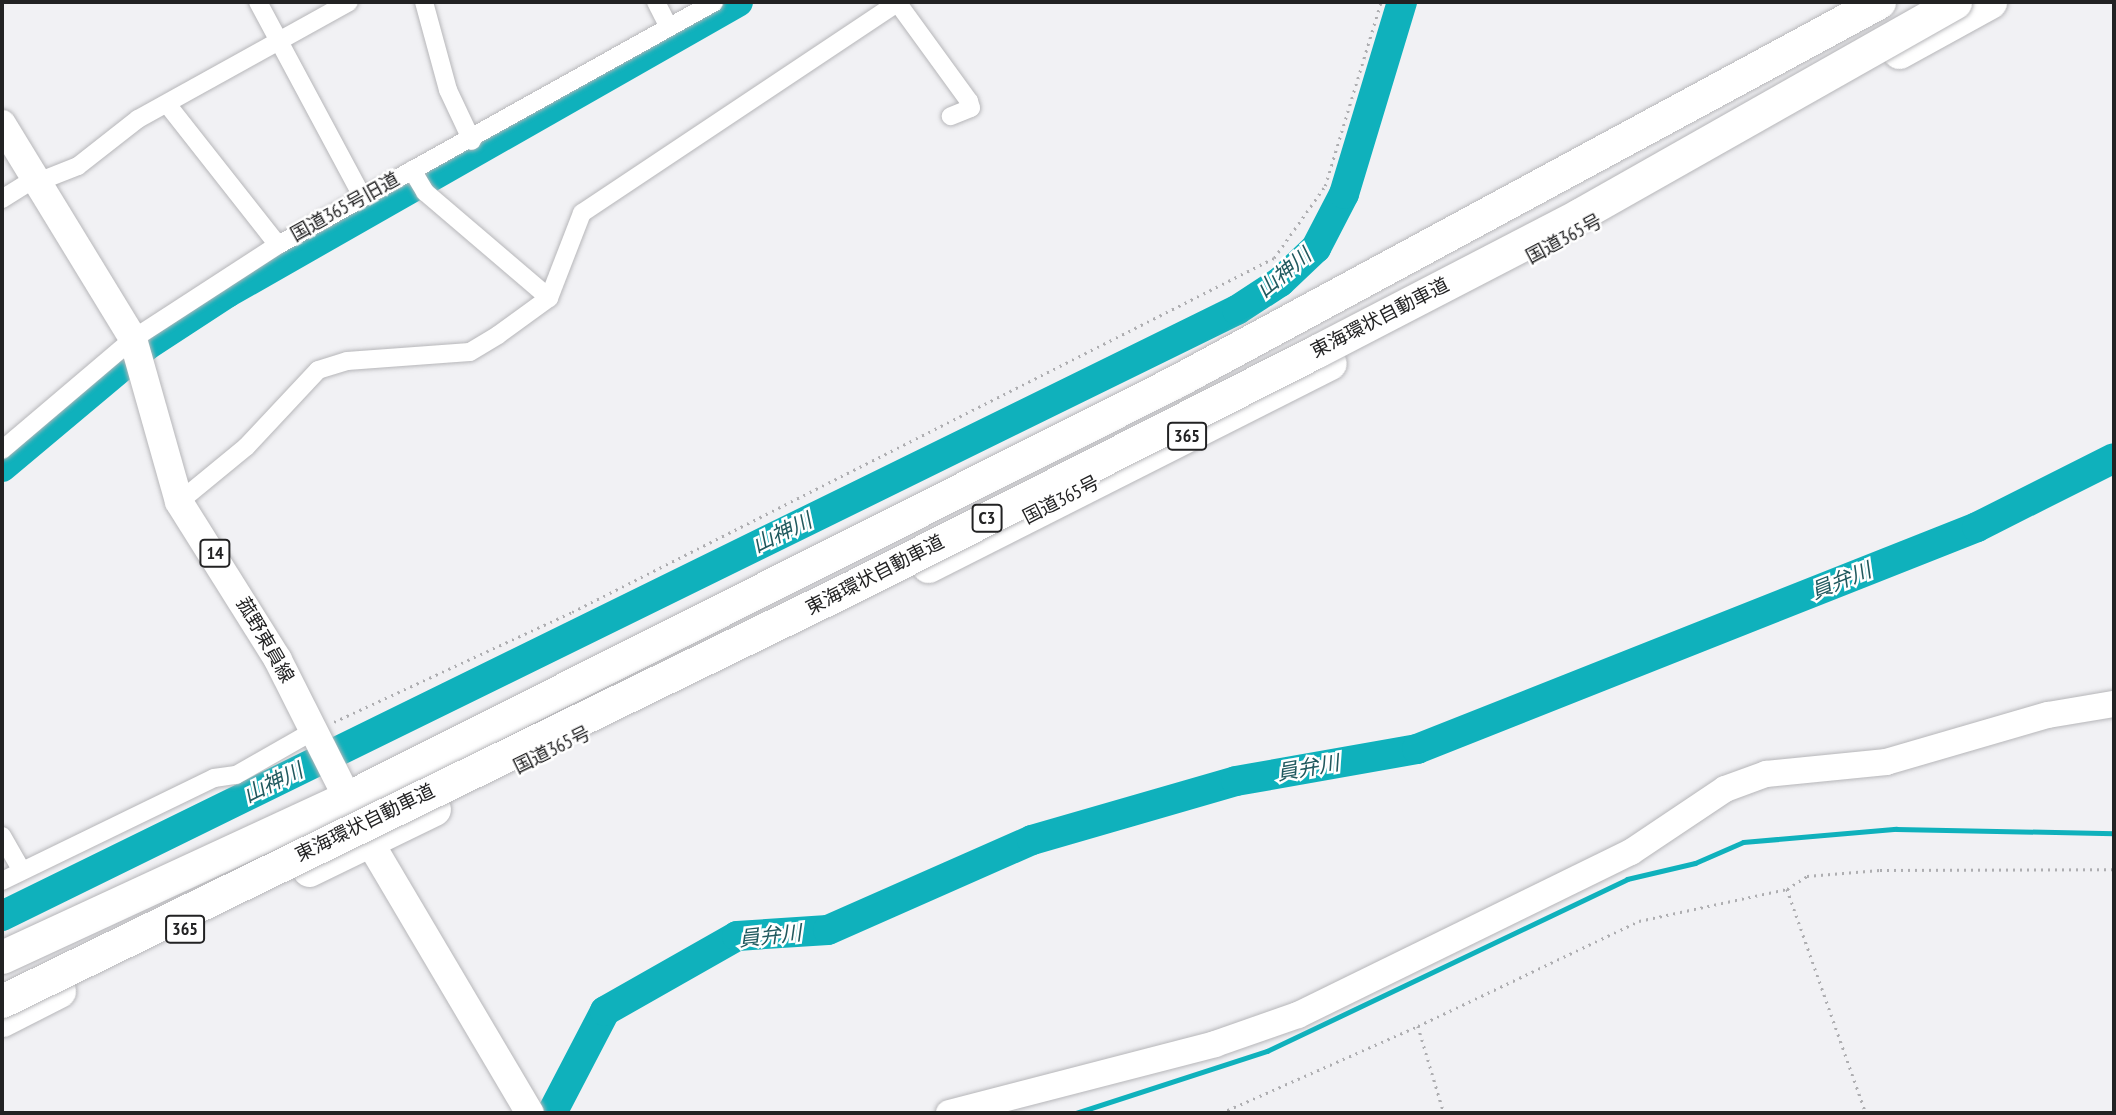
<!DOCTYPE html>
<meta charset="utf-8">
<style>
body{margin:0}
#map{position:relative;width:2116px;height:1115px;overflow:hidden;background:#f1f1f4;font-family:"PT Sans Narrow","Noto Sans JP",sans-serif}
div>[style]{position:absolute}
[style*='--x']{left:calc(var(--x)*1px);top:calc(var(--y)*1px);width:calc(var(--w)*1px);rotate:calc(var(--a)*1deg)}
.stream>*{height:5px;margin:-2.5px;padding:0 2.5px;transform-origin:2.5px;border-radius:2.5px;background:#0fb1bc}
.river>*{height:30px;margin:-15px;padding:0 15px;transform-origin:15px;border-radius:15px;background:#0fb1bc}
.path>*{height:2.5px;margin-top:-1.25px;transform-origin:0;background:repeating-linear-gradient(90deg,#aeaeb1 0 2px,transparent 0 7px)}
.roads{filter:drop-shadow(0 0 2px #b6b6b9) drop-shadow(0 0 2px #b6b6b9)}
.street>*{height:18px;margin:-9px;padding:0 9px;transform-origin:9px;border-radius:9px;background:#fff}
.secondary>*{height:26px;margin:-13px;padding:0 13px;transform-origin:13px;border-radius:13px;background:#fff}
.primary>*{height:28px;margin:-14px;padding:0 14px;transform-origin:14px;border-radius:14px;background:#fff}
.highway>*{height:33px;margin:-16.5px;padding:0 16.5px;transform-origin:16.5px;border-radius:16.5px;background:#fff}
.bridges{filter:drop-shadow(0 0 2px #b6b6b9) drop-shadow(0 0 2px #b6b6b9)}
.highway-bridge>*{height:33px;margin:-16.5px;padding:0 16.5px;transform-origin:16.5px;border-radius:16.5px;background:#fff}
span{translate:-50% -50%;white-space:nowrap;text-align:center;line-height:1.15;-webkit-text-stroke:5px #fff;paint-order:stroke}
.shield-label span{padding:2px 5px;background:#fff;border:2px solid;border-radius:5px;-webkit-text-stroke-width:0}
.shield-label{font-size:18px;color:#222223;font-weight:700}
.street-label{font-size:19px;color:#222223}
.water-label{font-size:21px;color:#20595e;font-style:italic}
.frame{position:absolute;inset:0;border:4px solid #222223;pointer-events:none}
</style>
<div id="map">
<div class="stream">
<i style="--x:1076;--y:1113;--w:201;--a:-18"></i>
<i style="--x:1267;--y:1051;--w:399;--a:-25.5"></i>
<i style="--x:1627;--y:879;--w:70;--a:-13.2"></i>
<i style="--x:1695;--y:863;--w:52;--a:-23.6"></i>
<i style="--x:1743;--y:842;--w:154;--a:-4.9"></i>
<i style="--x:1896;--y:829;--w:218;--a:1.1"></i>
</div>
<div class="river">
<i style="--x:2;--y:467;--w:188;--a:-40"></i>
<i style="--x:146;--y:346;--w:97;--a:-33.2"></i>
<i style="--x:227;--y:293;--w:588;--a:-29.66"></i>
<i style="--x:2;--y:916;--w:1376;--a:-26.14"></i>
<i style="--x:1237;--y:310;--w:51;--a:-33.1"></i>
<i style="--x:1280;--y:282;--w:50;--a:-43.4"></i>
<i style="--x:1316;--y:248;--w:61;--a:-62.6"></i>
<i style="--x:1344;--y:194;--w:201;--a:-73.2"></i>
<i style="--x:552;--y:1113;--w:115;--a:-62.5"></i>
<i style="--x:605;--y:1011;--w:152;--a:-29.6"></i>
<i style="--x:737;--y:936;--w:91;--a:-3.8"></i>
<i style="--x:828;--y:930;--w:223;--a:-23.8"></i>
<i style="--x:1032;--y:840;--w:212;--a:-16.1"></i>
<i style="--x:1236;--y:781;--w:184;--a:-10"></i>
<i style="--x:1417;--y:749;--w:602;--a:-21.62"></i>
<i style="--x:1977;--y:527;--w:153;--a:-26.7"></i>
</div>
<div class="path">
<i style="--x:334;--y:722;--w:262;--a:-24.8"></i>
<i style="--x:572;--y:612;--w:786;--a:-26.76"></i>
<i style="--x:1274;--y:258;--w:88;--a:-54.7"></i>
<i style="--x:1325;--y:186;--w:192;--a:-73.1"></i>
<i style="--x:1787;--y:889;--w:24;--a:-33"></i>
<i style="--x:1807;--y:876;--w:73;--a:-4.7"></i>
<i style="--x:1880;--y:870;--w:234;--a:-0.2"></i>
<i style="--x:1418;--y:1026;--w:245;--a:-25.4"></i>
<i style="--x:1639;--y:921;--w:151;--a:-12.2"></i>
<i style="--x:1787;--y:889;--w:238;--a:70.6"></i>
<i style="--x:1221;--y:1113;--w:215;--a:-23.8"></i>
<i style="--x:1418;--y:1026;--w:91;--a:73.4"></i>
</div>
<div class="roads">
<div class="street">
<i style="--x:258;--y:2;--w:222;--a:61.8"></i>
<i style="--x:424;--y:2;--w:91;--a:74.7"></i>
<i style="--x:448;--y:90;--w:56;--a:64.8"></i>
<i style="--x:656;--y:2;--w:28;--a:63"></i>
<i style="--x:897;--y:2;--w:122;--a:54"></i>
<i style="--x:969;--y:101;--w:7;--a:74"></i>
<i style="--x:971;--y:108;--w:22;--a:158"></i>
<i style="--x:167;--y:104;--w:179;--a:51.8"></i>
<i style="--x:412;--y:170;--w:26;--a:59"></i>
<i style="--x:425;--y:192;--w:163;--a:40.5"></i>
<i style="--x:35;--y:183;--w:46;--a:-21.6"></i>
<i style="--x:78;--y:166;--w:76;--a:-38.1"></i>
<i style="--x:138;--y:119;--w:241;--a:-29"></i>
<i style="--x:2;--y:199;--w:38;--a:-32"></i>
<i style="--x:2;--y:450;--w:172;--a:-40.3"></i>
<i style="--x:133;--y:339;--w:173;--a:-33"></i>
<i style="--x:278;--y:245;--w:499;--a:-29.1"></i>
<i style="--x:179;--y:502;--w:87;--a:-39.4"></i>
<i style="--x:246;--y:447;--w:105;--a:-46.9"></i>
<i style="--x:318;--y:370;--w:30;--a:-17"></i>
<i style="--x:347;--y:361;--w:123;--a:-4.2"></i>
<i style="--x:470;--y:352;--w:33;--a:-31"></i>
<i style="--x:498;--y:335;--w:63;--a:-36"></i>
<i style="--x:549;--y:298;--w:91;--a:-68.8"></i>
<i style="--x:582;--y:213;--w:380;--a:-33.7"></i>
<i style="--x:2;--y:836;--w:40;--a:60.3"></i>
<i style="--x:2;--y:881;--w:236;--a:-25.9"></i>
<i style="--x:214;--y:778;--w:22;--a:-8"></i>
<i style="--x:236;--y:775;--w:89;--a:-29.7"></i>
</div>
<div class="secondary">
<i style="--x:949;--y:1113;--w:275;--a:-14.5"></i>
<i style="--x:1215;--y:1044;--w:88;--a:-19.3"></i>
<i style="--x:1298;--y:1015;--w:371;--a:-26.1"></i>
<i style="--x:1631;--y:852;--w:113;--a:-33.8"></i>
<i style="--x:1725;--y:789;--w:44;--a:-20.1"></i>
<i style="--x:1766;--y:774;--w:121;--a:-5.7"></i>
<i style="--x:1886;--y:762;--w:169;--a:-16.2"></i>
<i style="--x:2048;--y:715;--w:67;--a:-9.5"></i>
</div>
<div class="primary">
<i style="--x:2;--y:124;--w:252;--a:58.6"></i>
<i style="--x:133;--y:339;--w:169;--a:74.2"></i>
<i style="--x:179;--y:502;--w:186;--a:57.9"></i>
<i style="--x:278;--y:660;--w:203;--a:63.3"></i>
<i style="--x:369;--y:841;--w:316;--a:59.4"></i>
</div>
<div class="highway">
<i style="--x:1899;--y:52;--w:104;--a:-28.8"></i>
<i style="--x:928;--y:566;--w:450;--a:-26.8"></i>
<i style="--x:309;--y:870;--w:139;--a:-26"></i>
<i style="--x:2;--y:957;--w:382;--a:-24.8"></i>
<i style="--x:349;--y:797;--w:924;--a:-26.68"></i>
<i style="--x:1175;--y:382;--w:800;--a:-28.36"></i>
<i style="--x:2;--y:1020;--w:64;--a:-27"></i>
</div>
</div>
<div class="bridges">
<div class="highway-bridge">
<i style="--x:2;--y:1001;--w:943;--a:-25.97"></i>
<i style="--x:850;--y:588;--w:524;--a:-26.91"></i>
<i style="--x:1317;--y:351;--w:295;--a:-27.4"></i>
<i style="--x:1579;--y:215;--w:432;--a:-29.5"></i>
</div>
</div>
<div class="shield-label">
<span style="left:1187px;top:436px">365</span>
<span style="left:987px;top:518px">C3</span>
<span style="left:215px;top:553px">14</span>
<span style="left:185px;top:929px">365</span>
</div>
<div class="street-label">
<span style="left:345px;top:207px;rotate:-29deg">国道365号旧道</span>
<span style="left:1564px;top:239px;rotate:-28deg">国道365号</span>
<span style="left:1380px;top:318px;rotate:-27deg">東海環状自動車道</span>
<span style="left:1061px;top:500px;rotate:-27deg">国道365号</span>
<span style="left:875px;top:575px;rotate:-27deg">東海環状自動車道</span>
<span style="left:265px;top:640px;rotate:60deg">菰野東員線</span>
<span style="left:552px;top:750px;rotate:-26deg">国道365号</span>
<span style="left:365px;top:823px;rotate:-26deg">東海環状自動車道</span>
</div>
<div class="water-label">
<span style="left:1284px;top:273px;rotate:-40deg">山神川</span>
<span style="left:782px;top:533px;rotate:-26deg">山神川</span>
<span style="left:1841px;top:581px;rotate:-22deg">員弁川</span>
<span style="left:1308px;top:768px;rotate:-10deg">員弁川</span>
<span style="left:273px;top:783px;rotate:-26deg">山神川</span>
<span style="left:770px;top:936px;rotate:-6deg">員弁川</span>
</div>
<div class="frame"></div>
</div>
